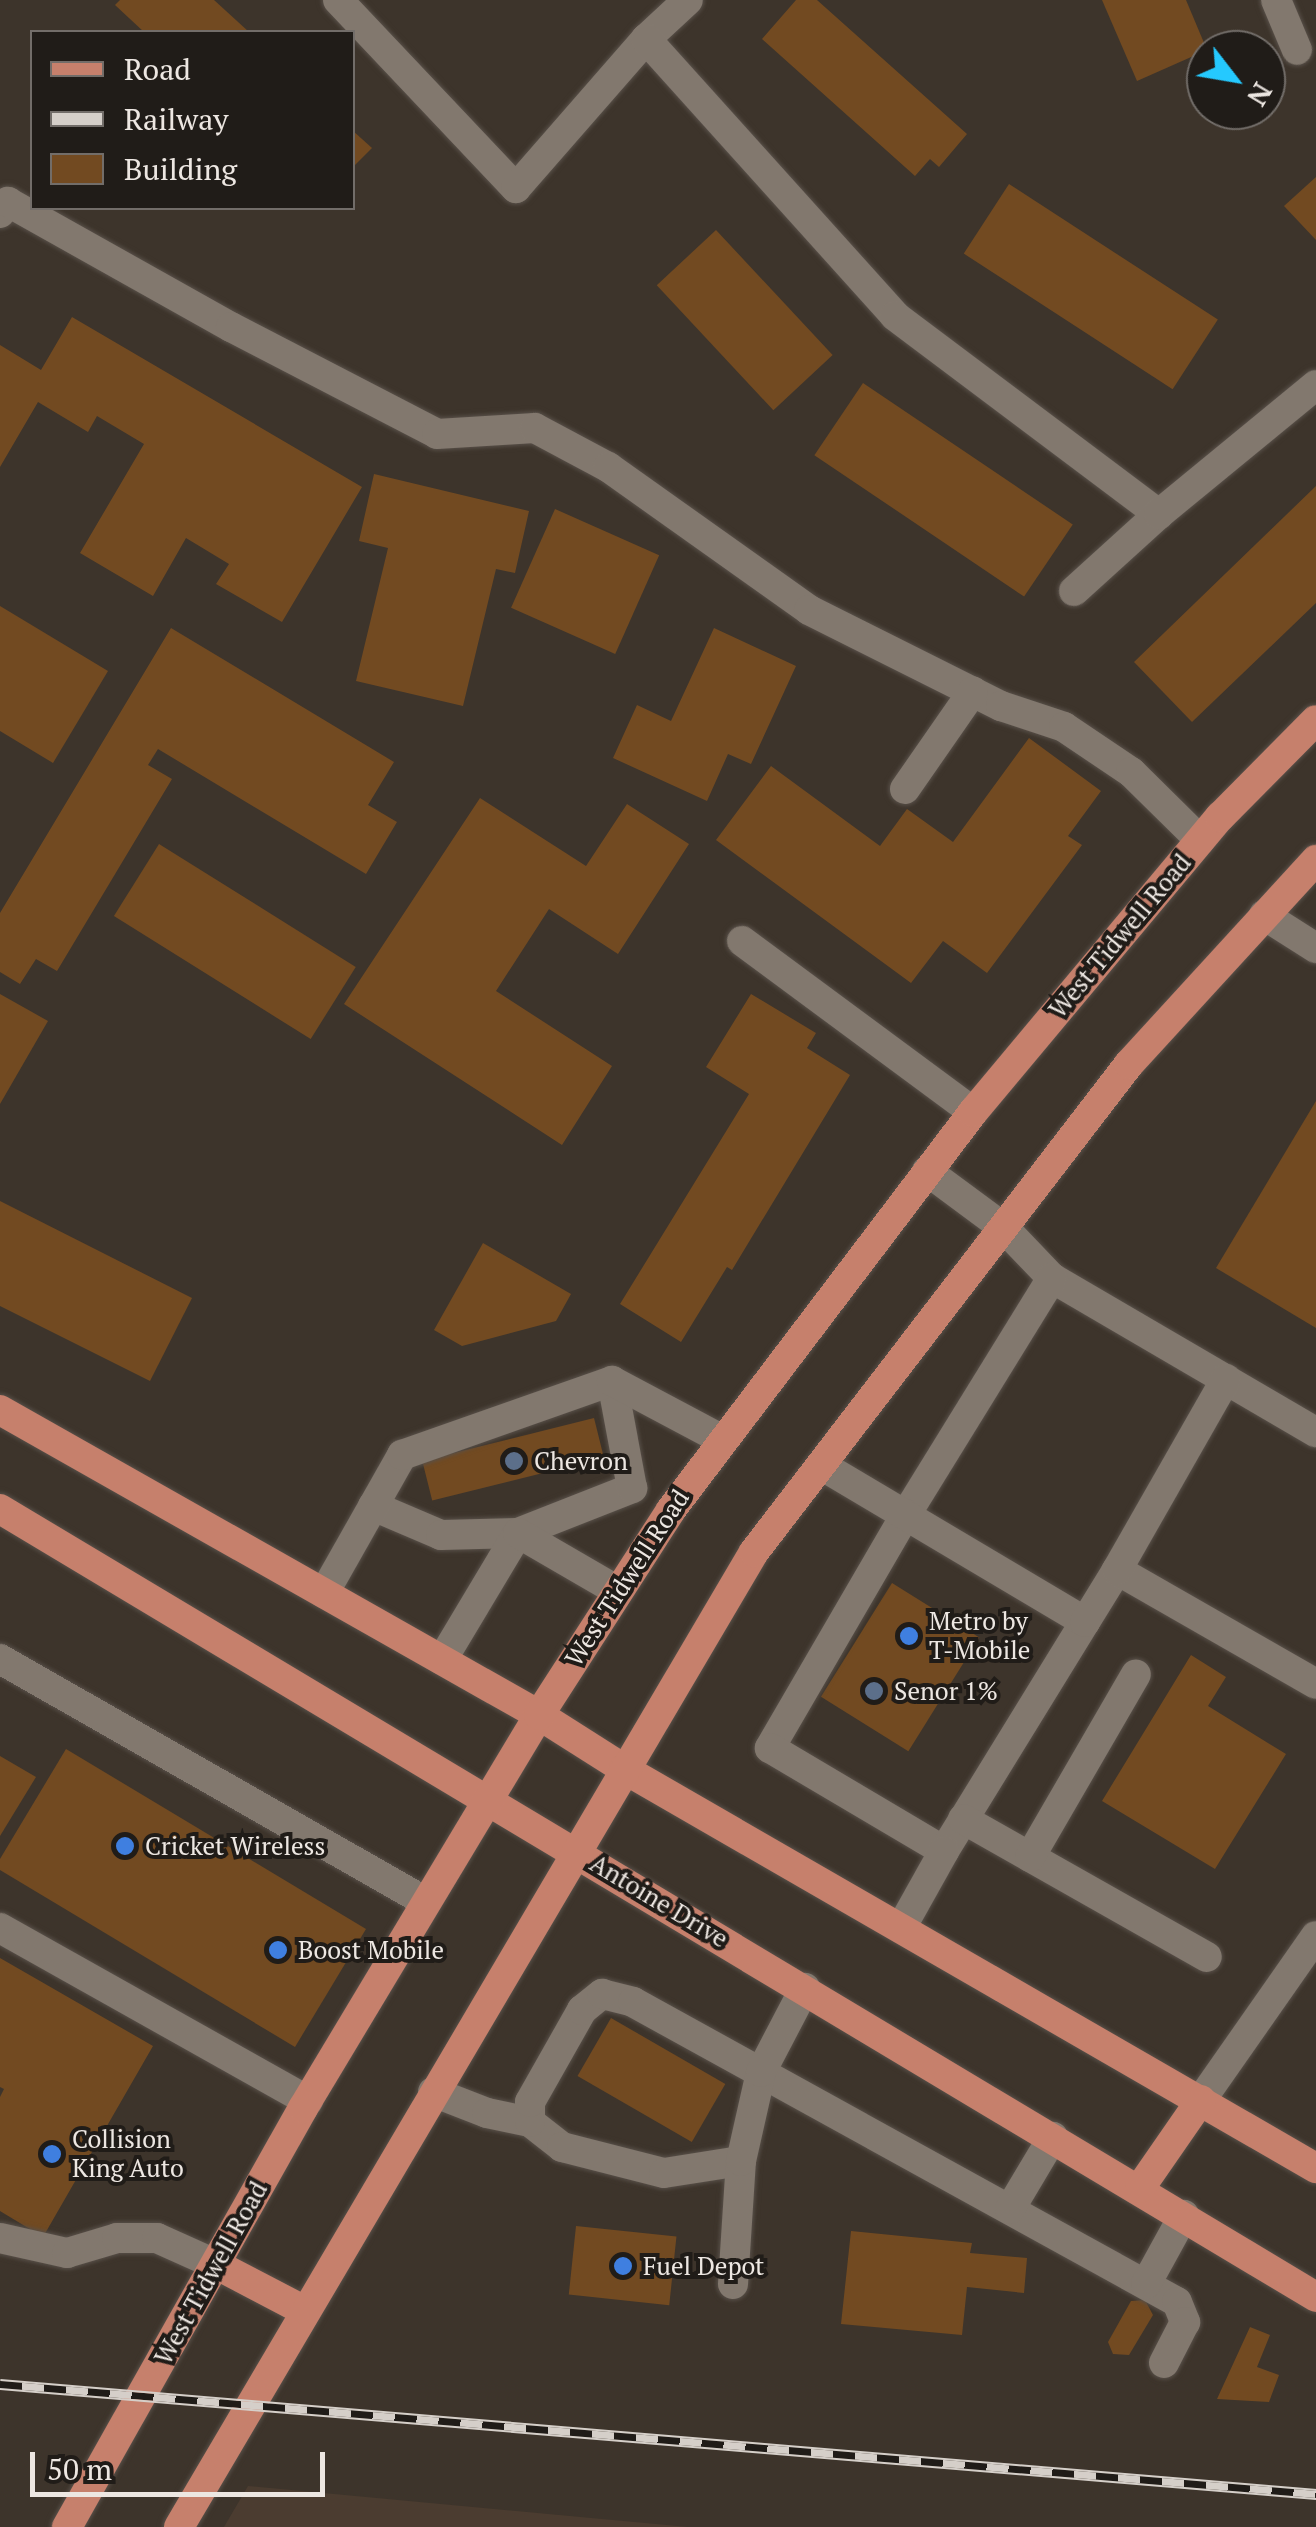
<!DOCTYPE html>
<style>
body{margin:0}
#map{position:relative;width:1316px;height:2527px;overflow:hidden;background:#3d342b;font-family:"PT Serif",serif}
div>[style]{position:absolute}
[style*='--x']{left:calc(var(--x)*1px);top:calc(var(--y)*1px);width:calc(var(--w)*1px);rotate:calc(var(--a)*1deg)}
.built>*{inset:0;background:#4b3c30}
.building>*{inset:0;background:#724a21;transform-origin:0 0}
.roads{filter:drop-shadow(0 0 2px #585049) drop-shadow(0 0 2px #585049)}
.minor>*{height:30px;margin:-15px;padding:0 15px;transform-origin:15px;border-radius:15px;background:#82786e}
.major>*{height:30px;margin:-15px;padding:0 15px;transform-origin:15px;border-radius:15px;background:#c6806c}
.rail>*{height:11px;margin-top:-5.5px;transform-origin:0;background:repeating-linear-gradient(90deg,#201c18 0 22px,#d5cfc9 0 44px);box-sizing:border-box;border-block:2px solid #d5cfc9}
.dots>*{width:28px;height:28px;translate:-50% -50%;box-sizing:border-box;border:5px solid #201c18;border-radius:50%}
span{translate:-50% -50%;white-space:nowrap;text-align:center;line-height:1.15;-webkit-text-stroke:8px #201c18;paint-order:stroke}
.street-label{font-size:25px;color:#ede7e2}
.poi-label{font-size:25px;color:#ede7e2}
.left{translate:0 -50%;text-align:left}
.legend{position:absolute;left:30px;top:30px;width:325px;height:180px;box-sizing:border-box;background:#201c18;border:2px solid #726d69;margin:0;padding:12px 18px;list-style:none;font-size:30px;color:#ede7e2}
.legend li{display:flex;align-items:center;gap:20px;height:50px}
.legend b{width:50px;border:2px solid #726d69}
.north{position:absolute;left:1186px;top:30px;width:100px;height:100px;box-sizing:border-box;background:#201c18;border:2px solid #726d69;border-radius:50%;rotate:121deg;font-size:28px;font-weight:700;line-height:40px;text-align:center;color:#ede7e2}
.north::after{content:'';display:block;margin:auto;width:35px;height:45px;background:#25c9fe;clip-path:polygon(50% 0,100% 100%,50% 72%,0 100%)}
.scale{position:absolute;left:30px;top:2452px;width:295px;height:45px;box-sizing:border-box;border:5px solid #ede7e2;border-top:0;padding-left:12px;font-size:30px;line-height:35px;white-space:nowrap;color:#ede7e2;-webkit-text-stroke:8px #201c18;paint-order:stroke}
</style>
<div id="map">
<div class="built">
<i style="clip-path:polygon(248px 2486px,688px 2527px,224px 2527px)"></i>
</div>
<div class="building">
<i style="clip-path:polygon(120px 0,214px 0,249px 32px,144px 32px,115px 5px)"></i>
<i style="clip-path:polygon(796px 0,817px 0,967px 134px,939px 167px,930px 159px,915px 176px,762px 39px)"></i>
<i style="clip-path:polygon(1102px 0,1186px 0,1207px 50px,1137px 81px)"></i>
<i style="clip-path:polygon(352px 130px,372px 148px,352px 168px)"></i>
<i style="clip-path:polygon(1316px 177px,1316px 240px,1284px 206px)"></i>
<i style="left:1009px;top:184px;width:249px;height:83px;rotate:33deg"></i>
<i style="left:716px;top:230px;width:171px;height:81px;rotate:47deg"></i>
<i style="clip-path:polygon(72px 317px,362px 487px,282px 622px,216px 584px,229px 564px,186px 538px,153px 596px,80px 553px,144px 444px,97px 416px,88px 432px,38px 402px,0 467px,0 345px,41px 370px)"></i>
<i style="left:863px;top:383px;width:253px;height:87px;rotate:34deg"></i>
<i style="clip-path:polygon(374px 474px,529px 511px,515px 573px,496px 569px,463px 706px,356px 681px,388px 548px,359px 541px)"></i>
<i style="clip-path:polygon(1316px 486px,1316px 603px,1192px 722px,1134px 662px)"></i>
<i style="left:555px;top:509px;width:114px;height:108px;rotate:24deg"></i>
<i style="clip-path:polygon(0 606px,108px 671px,53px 763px,0 731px)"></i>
<i style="clip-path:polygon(171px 628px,394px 762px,368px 805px,397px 822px,366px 874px,158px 749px,148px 765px,172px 779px,57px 971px,36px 959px,20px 984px,0 972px,0 913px)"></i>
<i style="clip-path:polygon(714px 628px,796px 666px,751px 764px,728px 754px,707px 801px,613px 758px,637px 705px,671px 721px)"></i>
<i style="clip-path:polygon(1029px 738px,1101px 791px,1068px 836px,1082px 845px,987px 973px,943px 941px,911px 983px,716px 840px,771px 766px,880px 846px,907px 809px,953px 842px)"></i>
<i style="clip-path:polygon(480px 798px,586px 866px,627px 804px,689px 844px,618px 954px,549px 909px,496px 991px,612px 1066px,562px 1145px,344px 1004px)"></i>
<i style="left:159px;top:844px;width:232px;height:85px;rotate:32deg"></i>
<i style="clip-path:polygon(0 994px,48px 1021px,0 1104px)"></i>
<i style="clip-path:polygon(751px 994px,816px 1033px,807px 1048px,850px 1075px,732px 1270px,727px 1267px,681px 1342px,620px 1304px,749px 1094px,706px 1067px)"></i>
<i style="clip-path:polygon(1316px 1101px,1316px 1328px,1216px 1268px)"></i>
<i style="clip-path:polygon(0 1201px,192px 1298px,150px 1381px,0 1306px)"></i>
<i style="clip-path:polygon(483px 1243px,571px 1294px,556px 1321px,462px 1346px,434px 1330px)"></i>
<i style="left:594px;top:1418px;width:41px;height:177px;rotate:76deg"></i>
<i style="left:892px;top:1583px;width:103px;height:134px;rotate:32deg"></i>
<i style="clip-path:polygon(1191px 1655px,1226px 1677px,1208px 1706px,1286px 1754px,1215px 1869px,1102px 1801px)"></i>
<i style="clip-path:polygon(66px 1749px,366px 1929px,295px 2047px,0 1870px,0 1859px)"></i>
<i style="clip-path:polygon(0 1756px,36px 1777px,0 1836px)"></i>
<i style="clip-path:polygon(0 1958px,153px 2046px,43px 2237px,0 2211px,0 2097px,4px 2089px,0 2087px)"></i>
<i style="left:611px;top:2018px;width:132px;height:67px;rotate:30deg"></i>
<i style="left:576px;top:2226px;width:101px;height:69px;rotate:6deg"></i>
<i style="clip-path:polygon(851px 2231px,972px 2243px,970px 2253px,1027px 2258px,1024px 2293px,967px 2287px,962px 2335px,841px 2324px)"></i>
<i style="clip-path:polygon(1145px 2300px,1153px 2315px,1129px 2355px,1113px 2354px,1108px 2342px,1131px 2301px)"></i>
<i style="clip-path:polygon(1250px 2327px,1270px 2335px,1257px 2367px,1279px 2375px,1269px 2402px,1217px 2399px)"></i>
</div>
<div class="roads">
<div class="minor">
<i style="--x:338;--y:0;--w:259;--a:46.6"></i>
<i style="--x:516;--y:188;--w:198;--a:-48.9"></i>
<i style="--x:646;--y:39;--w:57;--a:-42.9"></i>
<i style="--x:1276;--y:0;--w:54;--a:67.2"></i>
<i style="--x:646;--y:39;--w:372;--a:48"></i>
<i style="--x:895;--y:316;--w:330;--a:36.9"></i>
<i style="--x:0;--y:213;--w:14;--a:-54"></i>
<i style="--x:8;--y:202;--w:256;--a:29.3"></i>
<i style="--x:231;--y:327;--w:232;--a:27.4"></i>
<i style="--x:437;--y:434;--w:98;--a:-3.5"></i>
<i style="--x:535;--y:428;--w:83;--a:28.1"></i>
<i style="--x:608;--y:467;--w:247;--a:35.4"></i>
<i style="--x:809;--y:610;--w:215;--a:26.6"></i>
<i style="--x:1001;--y:706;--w:66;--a:18.4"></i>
<i style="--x:1064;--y:727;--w:81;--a:33.9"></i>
<i style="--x:1131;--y:772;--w:97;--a:44.6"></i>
<i style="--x:1074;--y:591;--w:115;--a:-42.2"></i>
<i style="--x:1159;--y:514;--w:203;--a:-39.4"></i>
<i style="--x:905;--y:789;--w:119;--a:-55.2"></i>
<i style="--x:1264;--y:915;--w:62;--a:32.4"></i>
<i style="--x:742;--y:941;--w:287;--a:36.5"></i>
<i style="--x:927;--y:1171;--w:96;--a:36.5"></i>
<i style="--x:1004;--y:1228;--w:69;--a:46.2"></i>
<i style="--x:1052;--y:1278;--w:306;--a:30.3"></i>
<i style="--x:1052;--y:1278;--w:278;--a:121.7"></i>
<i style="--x:906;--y:1514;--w:271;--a:120.2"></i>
<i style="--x:770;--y:1748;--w:202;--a:30.6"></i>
<i style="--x:944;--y:1851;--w:269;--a:-58.4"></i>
<i style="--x:821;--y:1465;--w:307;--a:30.7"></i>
<i style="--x:1085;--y:1622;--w:61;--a:-58.4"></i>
<i style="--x:1117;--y:1570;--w:229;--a:29.8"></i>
<i style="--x:373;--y:1506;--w:74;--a:23.1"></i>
<i style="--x:441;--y:1535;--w:77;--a:-1.5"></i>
<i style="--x:518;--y:1533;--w:123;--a:-21.5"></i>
<i style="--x:632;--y:1488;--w:109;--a:-100.6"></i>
<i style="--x:1117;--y:1570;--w:220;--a:-60.3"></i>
<i style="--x:324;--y:1593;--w:159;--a:-60.5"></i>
<i style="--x:402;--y:1455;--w:223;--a:-19.4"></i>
<i style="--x:612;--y:1381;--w:123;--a:28"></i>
<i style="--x:0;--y:1659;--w:490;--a:29.7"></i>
<i style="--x:442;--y:1660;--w:148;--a:-59.1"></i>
<i style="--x:518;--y:1533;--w:116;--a:30.1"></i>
<i style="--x:963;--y:1819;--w:280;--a:29.5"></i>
<i style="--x:1030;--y:1857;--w:211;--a:-59.9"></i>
<i style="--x:0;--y:1928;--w:353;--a:29.3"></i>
<i style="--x:901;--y:1928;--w:88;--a:-60.8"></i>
<i style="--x:433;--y:2092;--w:58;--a:21.3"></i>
<i style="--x:487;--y:2113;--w:44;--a:11.8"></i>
<i style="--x:530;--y:2122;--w:41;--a:38"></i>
<i style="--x:562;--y:2147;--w:105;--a:14.3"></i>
<i style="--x:664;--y:2173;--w:78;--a:-8.9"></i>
<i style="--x:1201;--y:2100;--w:200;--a:-55"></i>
<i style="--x:530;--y:2122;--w:20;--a:-90"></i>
<i style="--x:530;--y:2102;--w:106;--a:-60.5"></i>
<i style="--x:582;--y:2010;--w:26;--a:-39"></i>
<i style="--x:602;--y:1994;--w:32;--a:14"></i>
<i style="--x:633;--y:2002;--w:621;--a:28.88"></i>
<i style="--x:1177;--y:2302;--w:22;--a:68"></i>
<i style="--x:1185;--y:2322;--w:46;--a:117.1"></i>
<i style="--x:1010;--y:2209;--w:84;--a:-59.2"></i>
<i style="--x:0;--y:2238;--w:69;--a:12.6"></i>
<i style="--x:67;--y:2253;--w:52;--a:-16.7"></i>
<i style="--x:117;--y:2238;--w:40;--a:0"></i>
<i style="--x:157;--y:2238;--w:66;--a:24.2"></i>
<i style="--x:733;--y:2284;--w:123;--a:-86.3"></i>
<i style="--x:741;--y:2161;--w:91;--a:-77.3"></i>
<i style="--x:761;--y:2072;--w:95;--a:-62.4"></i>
<i style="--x:1146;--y:2284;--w:79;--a:-61.2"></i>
</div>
<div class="major">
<i style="--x:0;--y:1410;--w:619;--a:29.5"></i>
<i style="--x:539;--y:1715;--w:101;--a:32.4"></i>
<i style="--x:624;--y:1769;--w:799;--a:29.97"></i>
<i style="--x:0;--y:1509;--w:1534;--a:30.91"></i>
<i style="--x:1140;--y:2188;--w:107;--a:-55.3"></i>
<i style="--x:217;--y:2265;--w:99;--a:27.6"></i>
<i style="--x:67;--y:2527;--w:481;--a:-60.6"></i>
<i style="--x:303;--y:2108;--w:458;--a:-59"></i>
<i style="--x:539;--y:1715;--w:244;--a:-57.2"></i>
<i style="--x:671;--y:1510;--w:500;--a:-52.8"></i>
<i style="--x:973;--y:1112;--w:385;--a:-50.1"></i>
<i style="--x:1220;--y:817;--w:136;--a:-45.3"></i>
<i style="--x:179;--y:2527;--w:1132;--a:-59.47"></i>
<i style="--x:754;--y:1552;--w:615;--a:-52.46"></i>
<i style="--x:1129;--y:1064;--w:277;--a:-47.5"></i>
</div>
</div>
<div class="rail">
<i style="--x:0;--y:2384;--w:1321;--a:4.78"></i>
</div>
<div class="dots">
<i style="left:514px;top:1461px;background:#5c6f8a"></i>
<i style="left:909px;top:1636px;background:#3f7fe0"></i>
<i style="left:874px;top:1691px;background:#5c6f8a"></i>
<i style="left:125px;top:1846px;background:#3f7fe0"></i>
<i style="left:278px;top:1950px;background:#3f7fe0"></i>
<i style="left:52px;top:2154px;background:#3f7fe0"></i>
<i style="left:623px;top:2266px;background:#3f7fe0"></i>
</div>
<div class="street-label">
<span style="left:1120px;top:936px;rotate:-50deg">West Tidwell Road</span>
<span style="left:627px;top:1578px;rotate:-57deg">West Tidwell Road</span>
<span style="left:659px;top:1901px;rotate:31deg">Antoine Drive</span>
<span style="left:211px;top:2273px;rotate:-61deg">West Tidwell Road</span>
</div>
<div class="poi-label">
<span class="left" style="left:534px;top:1461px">Chevron</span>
<span class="left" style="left:929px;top:1636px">Metro by<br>T-Mobile</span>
<span class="left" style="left:894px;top:1691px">Senor 1%</span>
<span class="left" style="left:145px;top:1846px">Cricket Wireless</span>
<span class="left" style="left:298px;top:1950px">Boost Mobile</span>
<span class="left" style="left:72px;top:2154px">Collision<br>King Auto</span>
<span class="left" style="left:643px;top:2266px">Fuel Depot</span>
</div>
<ul class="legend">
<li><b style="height:12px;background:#c6806c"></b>Road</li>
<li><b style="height:12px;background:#d5cfc9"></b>Railway</li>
<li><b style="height:28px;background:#724a21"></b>Building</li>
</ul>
<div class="north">N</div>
<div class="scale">50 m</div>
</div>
